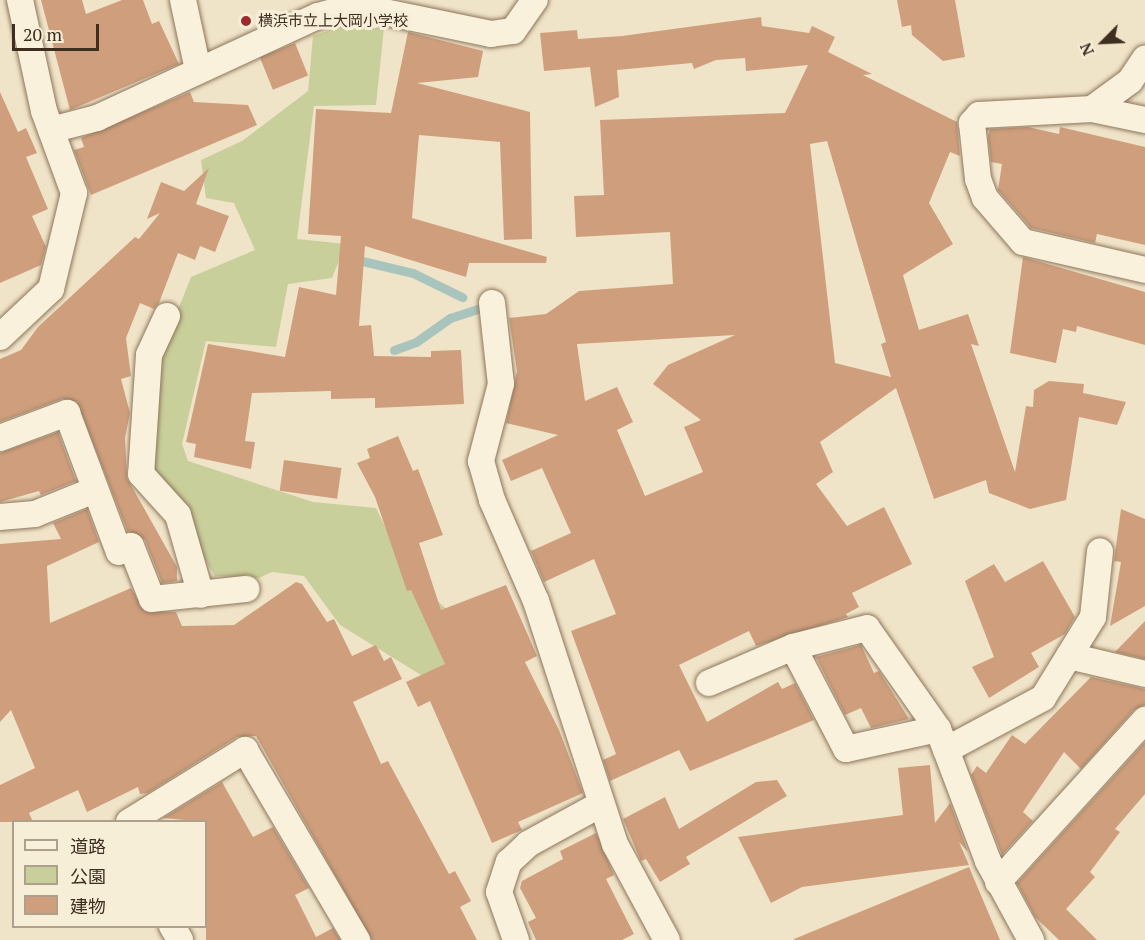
<!DOCTYPE html>
<meta charset="utf-8">
<style>
body{margin:0}
#map{position:relative;width:1145px;height:940px;overflow:hidden;background:#f0e4c8;font-family:"PT Serif","Noto Sans JP",serif}
div>[style]{position:absolute}
[style*='--x']{left:calc(var(--x)*1px);top:calc(var(--y)*1px);width:calc(var(--w)*1px);rotate:calc(var(--a)*1deg)}
.green>*{inset:0;background:#c9cf9b}
.stream>*{height:9px;margin:-4.5px;padding:0 4.5px;transform-origin:4.5px;border-radius:4.5px;background:#a9c4bc}
.building>*{inset:0;background:#cf9f7d;transform-origin:0 0}
.roads{filter:drop-shadow(0 0 2px #8d765c) drop-shadow(0 0 2px #8d765c)}
.street>*{height:26px;margin:-13px;padding:0 13px;transform-origin:13px;border-radius:13px;background:#faf1dc}
.dots>*{width:16px;height:16px;translate:-50% -50%;box-sizing:border-box;border:3px solid #f7eed8;border-radius:50%}
span{translate:-50% -50%;white-space:nowrap;text-align:center;line-height:1.15;-webkit-text-stroke:6px #f7eed8;paint-order:stroke}
.poi-label{font-size:15px;color:#3d2e20}
.left{translate:0 -50%;text-align:left}
.legend{position:absolute;left:12px;top:820px;width:195px;height:108px;box-sizing:border-box;background:#f7eed8;border:2px solid #ada18e;margin:0;padding:8px 10px;list-style:none;font-size:18px;color:#3d2e20}
.legend li{display:flex;align-items:center;gap:12px;height:30px}
.legend b{width:30px;border:2px solid #ada18e}
.north{position:absolute;left:1073px;top:12px;width:60px;height:60px;-webkit-text-stroke:4px #f7eed8;paint-order:stroke;rotate:246deg;font-size:16px;font-weight:700;line-height:24px;text-align:center;color:#3d2e20}
.north::after{content:'';display:block;margin:auto;width:21px;height:27px;background:#3d2e20;clip-path:polygon(50% 0,100% 100%,50% 72%,0 100%)}
.scale{position:absolute;left:12px;top:24px;width:87px;height:27px;box-sizing:border-box;border:3px solid #3d2e20;border-top:0;padding-left:8px;font-size:18px;line-height:21px;white-space:nowrap;color:#3d2e20;-webkit-text-stroke:4px #f7eed8;paint-order:stroke}
</style>
<div id="map">
<div class="green">
<i style="clip-path:polygon(341px 26px,384px 28px,376px 105px,314px 106px,297px 239px,346px 244px,332px 278px,288px 284px,276px 347px,206px 341px,182px 444px,188px 461px,313px 502px,376px 508px,410px 577px,475px 634px,442px 688px,340px 625px,304px 576px,272px 572px,259px 578px,215px 576px,151px 472px,156px 365px,191px 277px,255px 250px,234px 203px,206px 198px,201px 160px,242px 141px,308px 91px,313px 36px)"></i>
</div>
<div class="stream">
<i style="--x:354;--y:259;--w:61;--a:13.3"></i>
<i style="--x:413;--y:273;--w:55;--a:26.1"></i>
<i style="--x:394;--y:350;--w:23;--a:-20"></i>
<i style="--x:416;--y:342;--w:42;--a:-35.2"></i>
<i style="--x:450;--y:318;--w:33;--a:-18"></i>
</div>
<div class="building">
<i style="clip-path:polygon(41px 0,82px 0,86px 14px,122px 0,143px 0,152px 24px,159px 21px,179px 64px,70px 110px)"></i>
<i style="clip-path:polygon(897px 0,955px 0,965px 57px,943px 61px,912px 35px,911px 25px,902px 27px)"></i>
<i style="clip-path:polygon(evenodd,761px 17px,762px 26px,809px 33px,812px 26px,835px 37px,828px 52px,872px 74px,863px 75px,957px 122px,960px 156px,950px 152px,929px 203px,953px 244px,903px 275px,919px 330px,968px 314px,979px 346px,971px 344px,1015px 472px,1026px 406px,1033px 407px,1034px 390px,1049px 381px,1084px 384px,1083px 393px,1126px 402px,1117px 425px,1079px 417px,1066px 500px,1030px 509px,989px 493px,986px 480px,934px 499px,896px 388px,820px 442px,833px 472px,816px 484px,847px 526px,884px 507px,912px 564px,852px 593px,859px 607px,846px 614px,848px 617px,756px 646px,749px 631px,679px 665px,707px 722px,778px 682px,782px 689px,795px 683px,814px 720px,690px 771px,679px 750px,610px 781px,603px 760px,616px 754px,571px 631px,616px 614px,594px 559px,544px 582px,531px 551px,571px 533px,542px 468px,511px 481px,502px 460px,558px 435px,506px 423px,517px 371px,509px 318px,546px 314px,579px 291px,673px 284px,670px 232px,576px 237px,574px 196px,604px 195px,600px 120px,785px 113px,808px 65px,746px 71px,745px 58px,716px 60px,694px 69px,692px 63px,617px 70px,619px 97px,595px 107px,590px 67px,544px 71px,540px 33px,577px 30px,578px 39px,622px 36px,761px 17px,827px 141px,886px 342px,881px 344px,891px 377px,835px 363px,810px 144px,827px 141px,761px 17px,735px 335px,668px 365px,653px 384px,701px 420px,684px 427px,703px 472px,645px 496px,617px 430px,633px 422px,617px 387px,585px 401px,577px 344px,735px 335px)"></i>
<i style="clip-path:polygon(408px 32px,483px 51px,478px 77px,417px 83px,530px 112px,532px 239px,504px 240px,500px 142px,419px 135px,412px 218px,547px 257px,546px 263px,469px 263px,466px 277px,365px 246px,359px 326px,371px 325px,374px 356px,431px 357px,431px 351px,461px 350px,464px 404px,375px 408px,375px 398px,331px 399px,331px 391px,252px 393px,245px 441px,255px 442px,251px 469px,194px 457px,196px 444px,186px 442px,208px 344px,285px 357px,299px 287px,336px 295px,341px 236px,308px 234px,316px 109px,391px 113px)"></i>
<i style="left:295px;top:43px;width:35px;height:38px;rotate:68deg"></i>
<i style="clip-path:polygon(0 92px,18px 132px,26px 128px,37px 153px,26px 157px,48px 209px,32px 216px,46px 247px,41px 265px,0 283px)"></i>
<i style="clip-path:polygon(190px 92px,194px 102px,248px 105px,257px 125px,91px 195px,74px 150px,84px 147px,81px 138px)"></i>
<i style="clip-path:polygon(1028px 127px,1059px 134px,1060px 127px,1145px 147px,1145px 245px,1097px 234px,1095px 243px,1031px 228px,998px 190px,1002px 164px,991px 162px,988px 136px,990px 129px)"></i>
<i style="clip-path:polygon(209px 168px,196px 204px,229px 216px,215px 252px,200px 246px,195px 260px,178px 253px,159px 303px,154px 309px,140px 303px,126px 338px,131px 376px,121px 379px,130px 413px,125px 438px,127px 478px,177px 567px,177px 581px,162px 583px,145px 540px,127px 530px,77px 402px,62px 399px,0 422px,0 359px,21px 350px,38px 327px,135px 237px,139px 239px,160px 213px,147px 219px,161px 182px,184px 191px)"></i>
<i style="clip-path:polygon(1023px 257px,1145px 292px,1145px 345px,1077px 326px,1076px 332px,1063px 329px,1056px 363px,1010px 353px)"></i>
<i style="clip-path:polygon(58px 432px,76px 481px,41px 495px,39px 491px,0 502px,0 453px)"></i>
<i style="clip-path:polygon(398px 436px,413px 471px,418px 469px,443px 535px,419px 543px,441px 610px,506px 585px,537px 656px,525px 662px,559px 730px,583px 793px,518px 822px,522px 830px,492px 843px,430px 701px,418px 707px,406px 682px,445px 664px,411px 590px,407px 591px,375px 497px,357px 463px,370px 458px,367px 449px)"></i>
<i style="left:284px;top:460px;width:58px;height:31px;rotate:8deg"></i>
<i style="clip-path:polygon(87px 509px,99px 542px,47px 566px,50px 623px,131px 588px,144px 611px,176px 612px,182px 626px,234px 625px,296px 582px,302px 584px,327px 622px,334px 619px,352px 656px,376px 645px,384px 661px,391px 657px,402px 679px,353px 702px,381px 764px,388px 761px,449px 874px,455px 871px,471px 901px,460px 907px,477px 940px,372px 940px,256px 736px,237px 737px,148px 793px,140px 794px,138px 787px,87px 812px,78px 790px,29px 813px,33px 822px,0 822px,0 785px,35px 768px,11px 710px,0 722px,0 544px,61px 539px,53px 523px)"></i>
<i style="clip-path:polygon(1121px 509px,1145px 519px,1145px 606px,1110px 626px,1121px 562px,1114px 561px)"></i>
<i style="clip-path:polygon(1043px 561px,1075px 617px,1065px 634px,1031px 653px,1039px 667px,989px 698px,972px 667px,994px 657px,965px 581px,994px 564px,1005px 582px)"></i>
<i style="clip-path:polygon(1145px 621px,1145px 659px,1115px 652px)"></i>
<i style="clip-path:polygon(861px 645px,874px 673px,879px 671px,909px 719px,871px 728px,861px 708px,845px 715px,816px 657px)"></i>
<i style="clip-path:polygon(1091px 677px,1145px 689px,1145px 705px,1134px 710px,1081px 769px,1064px 752px,1023px 812px,1033px 821px,1002px 855px,971px 775px,977px 766px,986px 773px,1012px 735px,1025px 744px)"></i>
<i style="clip-path:polygon(1145px 742px,1145px 794px,1115px 829px,1120px 832px,1090px 872px,1095px 877px,1066px 909px,1097px 940px,1059px 940px,1035px 917px,1017px 883px)"></i>
<i style="clip-path:polygon(930px 765px,935px 823px,950px 803px,968px 852px,959px 842px,969px 865px,802px 887px,771px 903px,738px 837px,903px 815px,898px 768px)"></i>
<i style="clip-path:polygon(777px 780px,787px 796px,686px 857px,690px 864px,660px 882px,646px 859px,641px 861px,623px 819px,665px 797px,679px 829px,756px 782px)"></i>
<i style="clip-path:polygon(222px 782px,253px 837px,273px 827px,309px 888px,295px 895px,316px 937px,333px 928px,340px 940px,206px 940px,206px 822px,163px 818px)"></i>
<i style="clip-path:polygon(596px 833px,614px 875px,606px 879px,634px 934px,622px 940px,536px 940px,528px 922px,536px 918px,520px 888px,522px 881px,563px 859px,560px 851px)"></i>
<i style="clip-path:polygon(969px 867px,1000px 940px,794px 940px,794px 939px)"></i>
</div>
<div class="roads">
<div class="street">
<i style="--x:183;--y:0;--w:72;--a:77.9"></i>
<i style="--x:1092;--y:109;--w:47;--a:-36.4"></i>
<i style="--x:1130;--y:81;--w:27;--a:-56"></i>
<i style="--x:1145;--y:120;--w:54;--a:-168.3"></i>
<i style="--x:1092;--y:109;--w:113;--a:177"></i>
<i style="--x:979;--y:115;--w:11;--a:131"></i>
<i style="--x:972;--y:123;--w:56;--a:83.9"></i>
<i style="--x:978;--y:179;--w:20;--a:70"></i>
<i style="--x:985;--y:198;--w:58;--a:49.2"></i>
<i style="--x:1023;--y:242;--w:125;--a:12.9"></i>
<i style="--x:51;--y:130;--w:48;--a:-14.6"></i>
<i style="--x:97;--y:118;--w:243;--a:-24.8"></i>
<i style="--x:318;--y:16;--w:38;--a:-15"></i>
<i style="--x:355;--y:6;--w:139;--a:11.6"></i>
<i style="--x:491;--y:34;--w:22;--a:-8"></i>
<i style="--x:513;--y:31;--w:38;--a:-55"></i>
<i style="--x:492;--y:303;--w:81;--a:83.7"></i>
<i style="--x:501;--y:384;--w:80;--a:104.6"></i>
<i style="--x:481;--y:461;--w:41;--a:74.2"></i>
<i style="--x:492;--y:500;--w:110;--a:66.5"></i>
<i style="--x:536;--y:601;--w:256;--a:72"></i>
<i style="--x:615;--y:844;--w:109;--a:61.6"></i>
<i style="--x:167;--y:316;--w:43;--a:114.8"></i>
<i style="--x:149;--y:355;--w:119;--a:93.8"></i>
<i style="--x:141;--y:474;--w:55;--a:47.9"></i>
<i style="--x:178;--y:515;--w:83;--a:74"></i>
<i style="--x:0;--y:337;--w:70;--a:-43.3"></i>
<i style="--x:51;--y:289;--w:99;--a:-76.5"></i>
<i style="--x:74;--y:193;--w:87;--a:-110.1"></i>
<i style="--x:44;--y:111;--w:114;--a:-102.2"></i>
<i style="--x:0;--y:438;--w:72;--a:-20.5"></i>
<i style="--x:67;--y:413;--w:148;--a:69.5"></i>
<i style="--x:119;--y:552;--w:13;--a:-27"></i>
<i style="--x:131;--y:546;--w:57;--a:68.4"></i>
<i style="--x:152;--y:599;--w:95;--a:-6.1"></i>
<i style="--x:0;--y:517;--w:35;--a:-5"></i>
<i style="--x:35;--y:514;--w:61;--a:-22"></i>
<i style="--x:1069;--y:656;--w:78;--a:13.3"></i>
<i style="--x:709;--y:683;--w:91;--a:-23.2"></i>
<i style="--x:938;--y:729;--w:123;--a:-125.1"></i>
<i style="--x:867;--y:628;--w:76;--a:165.6"></i>
<i style="--x:793;--y:647;--w:115;--a:62.5"></i>
<i style="--x:846;--y:749;--w:94;--a:-12.3"></i>
<i style="--x:938;--y:729;--w:22;--a:69"></i>
<i style="--x:129;--y:822;--w:137;--a:-31.8"></i>
<i style="--x:245;--y:750;--w:221;--a:59.5"></i>
<i style="--x:998;--y:882;--w:219;--a:-47.8"></i>
<i style="--x:172;--y:926;--w:16;--a:60"></i>
<i style="--x:516;--y:940;--w:51;--a:-109.5"></i>
<i style="--x:499;--y:892;--w:32;--a:-72"></i>
<i style="--x:509;--y:862;--w:26;--a:-43"></i>
<i style="--x:528;--y:844;--w:83;--a:-28.7"></i>
<i style="--x:1031;--y:940;--w:90;--a:-118.6"></i>
<i style="--x:988;--y:861;--w:119;--a:-110.7"></i>
<i style="--x:946;--y:750;--w:110;--a:-28.2"></i>
<i style="--x:1043;--y:698;--w:95;--a:-58.3"></i>
<i style="--x:1093;--y:617;--w:66;--a:-83.9"></i>
</div>
</div>
<div class="dots">
<i style="left:246px;top:21px;background:#9e2a2b"></i>
</div>
<div class="poi-label">
<span class="left" style="left:258px;top:21px">横浜市立上大岡小学校</span>
</div>
<ul class="legend">
<li><b style="height:8px;background:#faf1dc"></b>道路</li>
<li><b style="height:16px;background:#c9cf9b"></b>公園</li>
<li><b style="height:16px;background:#cf9f7d"></b>建物</li>
</ul>
<div class="north">N</div>
<div class="scale">20 m</div>
</div>
